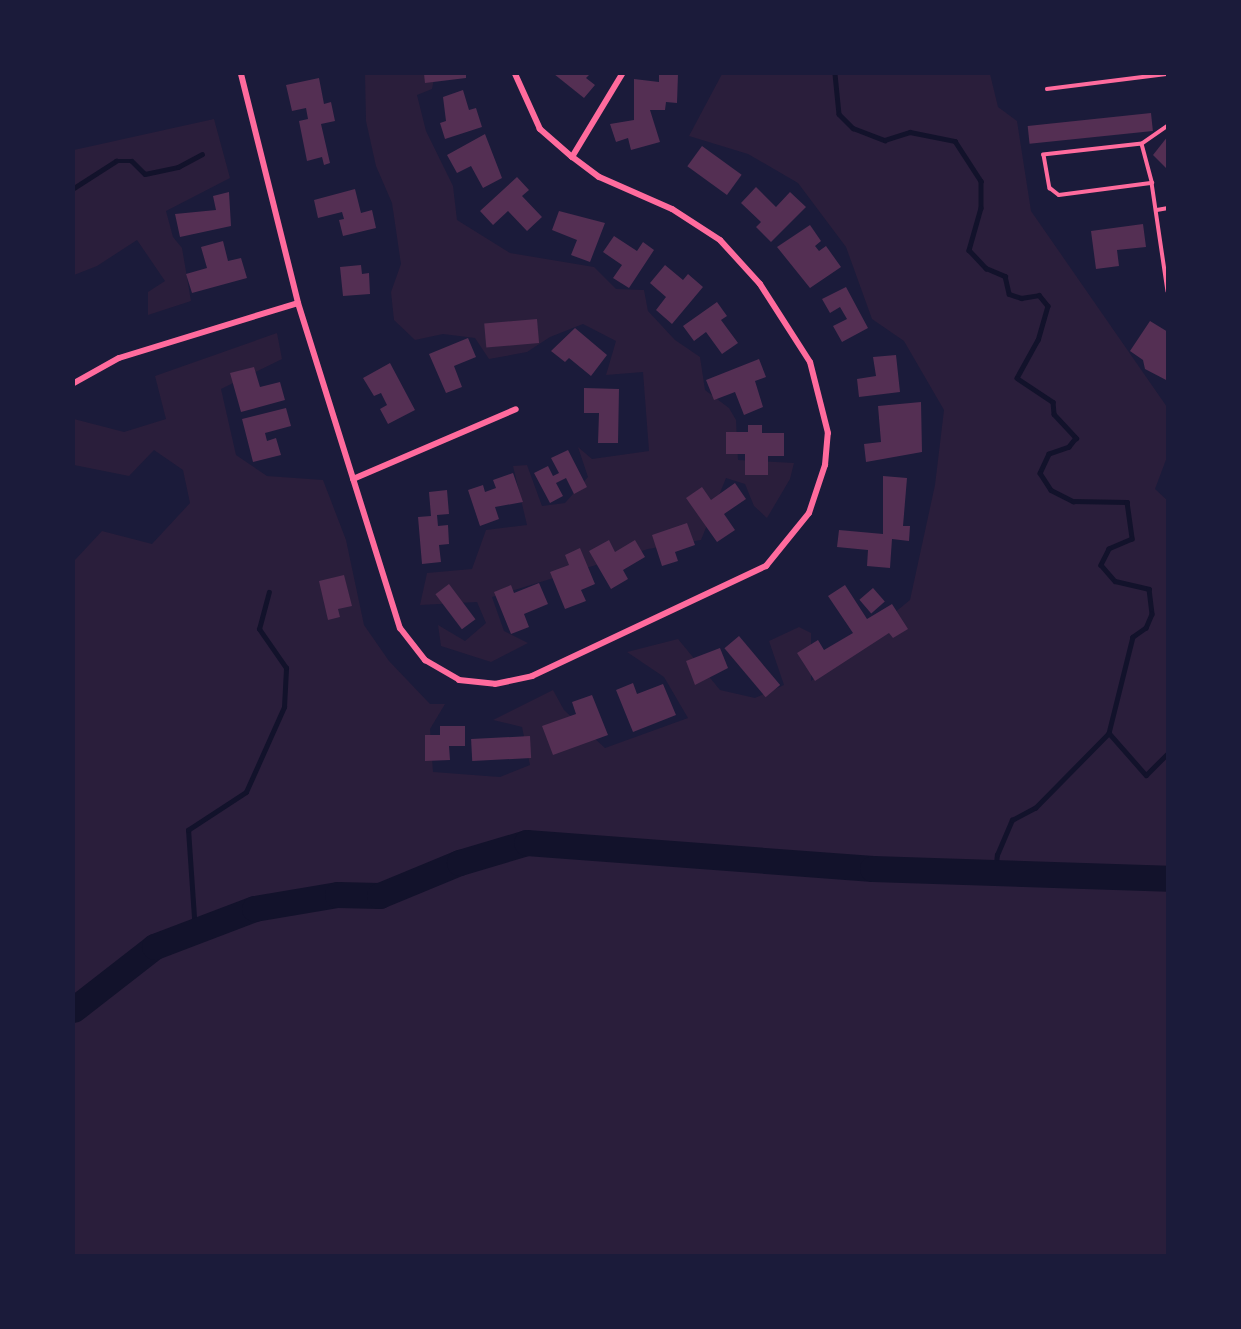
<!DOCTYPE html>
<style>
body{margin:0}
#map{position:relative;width:1241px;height:1329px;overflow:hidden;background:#1b1b3a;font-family:"PT Sans Narrow",sans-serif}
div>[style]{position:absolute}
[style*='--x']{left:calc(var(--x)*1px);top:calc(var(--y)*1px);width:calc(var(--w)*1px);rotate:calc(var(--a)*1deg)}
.green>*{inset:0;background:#2a1e3b}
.stream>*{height:4.5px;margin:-2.25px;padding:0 2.25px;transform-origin:2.25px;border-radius:2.25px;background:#12122b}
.river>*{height:26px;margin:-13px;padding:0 13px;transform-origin:13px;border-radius:13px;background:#12122b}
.building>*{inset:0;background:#542f53;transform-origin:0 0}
.service>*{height:3.5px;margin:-1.75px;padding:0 1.75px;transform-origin:1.75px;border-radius:1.75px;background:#ff6b9d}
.minor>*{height:6px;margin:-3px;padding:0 3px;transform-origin:3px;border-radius:3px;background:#ff6b9d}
span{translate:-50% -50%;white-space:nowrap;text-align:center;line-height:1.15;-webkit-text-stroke:5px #1b1b3a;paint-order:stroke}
.frame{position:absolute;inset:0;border:75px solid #1b1b3a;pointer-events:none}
</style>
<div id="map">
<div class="green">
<i style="clip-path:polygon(365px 74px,435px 74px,432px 89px,417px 95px,426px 131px,453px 186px,457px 220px,510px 253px,594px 267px,616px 289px,644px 290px,648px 311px,675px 340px,700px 357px,705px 390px,729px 408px,736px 420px,738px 460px,794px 463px,790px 479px,767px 518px,754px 506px,745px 484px,726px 478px,701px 540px,648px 549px,492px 597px,504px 631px,528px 643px,491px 662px,441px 646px,438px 625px,465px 641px,486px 623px,477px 602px,420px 605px,427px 573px,472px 569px,486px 530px,527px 525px,513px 466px,527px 465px,542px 506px,565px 503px,588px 477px,578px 447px,592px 459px,649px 451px,643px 372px,606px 375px,616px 341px,583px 324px,550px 337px,527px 352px,489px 359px,475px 338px,443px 334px,415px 340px,394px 320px,391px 292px,401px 264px,392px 203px,376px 166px,366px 121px)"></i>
<i style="clip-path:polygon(722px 74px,990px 74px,998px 107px,1017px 121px,1031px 211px,1167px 407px,1167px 457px,1155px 489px,1168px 501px,1167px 1255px,74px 1255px,74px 561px,102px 531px,152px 544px,190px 503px,183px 470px,154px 450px,129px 476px,74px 465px,74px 419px,124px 432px,166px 419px,155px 376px,277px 333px,282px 359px,221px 389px,236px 455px,267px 476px,323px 480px,346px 540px,364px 625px,389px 661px,430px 704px,445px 704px,430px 729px,433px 772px,500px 777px,530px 765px,522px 727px,493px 720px,553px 690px,564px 710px,605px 748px,688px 718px,664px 677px,627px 652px,678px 639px,720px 690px,755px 698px,784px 685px,769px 641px,799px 627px,811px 633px,811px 681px,910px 600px,935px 485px,944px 410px,904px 341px,872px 319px,846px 247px,798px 183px,748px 154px,689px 136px)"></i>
<i style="clip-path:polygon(214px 119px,230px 178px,166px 211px,173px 237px,182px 248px,191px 301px,148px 315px,148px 292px,165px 281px,137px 240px,97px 266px,74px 275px,74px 150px)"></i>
</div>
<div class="stream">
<i style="--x:835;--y:74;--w:40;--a:84.3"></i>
<i style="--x:839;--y:114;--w:20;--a:45"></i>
<i style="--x:853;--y:128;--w:34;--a:21"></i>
<i style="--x:885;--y:140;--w:26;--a:-18"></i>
<i style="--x:910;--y:132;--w:46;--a:11.3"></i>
<i style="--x:955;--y:141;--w:48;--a:57"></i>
<i style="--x:981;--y:181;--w:27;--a:90"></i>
<i style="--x:981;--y:208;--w:44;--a:105.9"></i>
<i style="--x:969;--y:250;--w:25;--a:47"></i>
<i style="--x:986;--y:268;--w:21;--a:23"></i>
<i style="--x:1005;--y:276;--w:18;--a:77"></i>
<i style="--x:1009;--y:294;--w:13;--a:18"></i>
<i style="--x:1021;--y:298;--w:18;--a:-9"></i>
<i style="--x:1039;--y:295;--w:14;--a:51"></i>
<i style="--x:1048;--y:306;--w:35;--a:106"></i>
<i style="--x:1038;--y:340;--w:43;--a:118.9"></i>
<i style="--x:1017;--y:378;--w:43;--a:33.7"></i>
<i style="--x:1053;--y:402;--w:12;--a:85"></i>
<i style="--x:1054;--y:414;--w:33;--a:47"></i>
<i style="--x:1076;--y:438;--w:11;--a:128"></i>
<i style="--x:1069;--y:447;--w:21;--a:161"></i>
<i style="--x:1049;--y:454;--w:21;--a:115"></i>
<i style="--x:1040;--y:473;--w:20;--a:57"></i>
<i style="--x:1051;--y:490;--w:25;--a:27"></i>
<i style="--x:1073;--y:501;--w:54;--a:1.1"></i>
<i style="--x:1127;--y:502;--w:37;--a:82"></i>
<i style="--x:1132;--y:539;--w:25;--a:157"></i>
<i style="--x:1109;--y:549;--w:18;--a:117"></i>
<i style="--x:1101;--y:565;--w:21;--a:49"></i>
<i style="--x:1115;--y:581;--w:35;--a:13"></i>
<i style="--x:1149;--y:589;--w:25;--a:83"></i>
<i style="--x:1152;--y:614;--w:15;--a:113"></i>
<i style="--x:1146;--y:628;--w:16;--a:145"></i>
<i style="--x:1133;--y:637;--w:99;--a:104"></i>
<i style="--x:74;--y:188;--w:50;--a:-32.7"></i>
<i style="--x:116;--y:161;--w:16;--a:0"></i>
<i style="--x:132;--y:161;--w:18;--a:45"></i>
<i style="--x:145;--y:174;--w:34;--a:-12"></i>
<i style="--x:178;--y:167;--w:27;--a:-28"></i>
<i style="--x:995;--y:873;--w:18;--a:-84"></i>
<i style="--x:997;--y:855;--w:38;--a:-67"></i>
<i style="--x:1012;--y:820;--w:26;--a:-28"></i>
<i style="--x:1035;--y:808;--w:105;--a:-45.4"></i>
<i style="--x:1109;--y:733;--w:56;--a:48.6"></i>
<i style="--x:1146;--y:775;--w:31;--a:-45"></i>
<i style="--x:195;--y:932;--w:102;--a:-93.9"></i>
<i style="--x:188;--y:830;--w:69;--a:-33.2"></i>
<i style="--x:246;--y:792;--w:93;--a:-65.9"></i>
<i style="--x:284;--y:707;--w:39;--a:-87"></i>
<i style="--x:286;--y:668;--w:47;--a:-124.7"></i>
<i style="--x:259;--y:629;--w:38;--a:-75"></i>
</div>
<div class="river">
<i style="--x:74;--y:1010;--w:103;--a:-37.9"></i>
<i style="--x:155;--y:947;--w:107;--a:-20.8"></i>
<i style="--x:255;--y:909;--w:84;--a:-9.6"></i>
<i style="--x:338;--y:895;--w:42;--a:1.4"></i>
<i style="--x:380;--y:896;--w:87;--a:-22.4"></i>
<i style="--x:460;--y:863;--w:70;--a:-16.6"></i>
<i style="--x:527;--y:843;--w:347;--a:4.3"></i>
<i style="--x:873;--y:869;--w:295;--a:1.9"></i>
</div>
<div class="building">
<i style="clip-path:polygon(424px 74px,466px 74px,466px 78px,425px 83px)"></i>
<i style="clip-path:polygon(554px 74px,590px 74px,586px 78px,595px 85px,584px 98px)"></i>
<i style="clip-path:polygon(659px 74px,678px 74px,677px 103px,666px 102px,665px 110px,650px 110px,660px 142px,631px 150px,628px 138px,616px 142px,610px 124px,634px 120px,634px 79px,659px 82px)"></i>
<i style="clip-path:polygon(319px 78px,324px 104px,331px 102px,335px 121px,321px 124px,330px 163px,324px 165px,322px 157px,307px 161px,299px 121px,308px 119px,306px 108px,292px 111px,286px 85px)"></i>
<i style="clip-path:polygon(463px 90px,469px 110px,476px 108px,482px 127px,445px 139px,440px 123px,446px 121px,443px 97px)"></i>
<i style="left:1151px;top:113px;width:18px;height:124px;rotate:84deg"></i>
<i style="clip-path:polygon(485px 134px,502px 178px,483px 188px,471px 166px,457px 173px,447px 155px)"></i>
<i style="clip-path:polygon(1168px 136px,1168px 170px,1153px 155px)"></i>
<i style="left:702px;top:146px;width:49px;height:25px;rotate:36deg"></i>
<i style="clip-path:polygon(517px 177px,529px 190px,522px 196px,542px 217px,527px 231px,508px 211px,493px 225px,480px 211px)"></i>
<i style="clip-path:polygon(756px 187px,776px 207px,790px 192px,806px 207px,771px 242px,756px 227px,761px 222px,741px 203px)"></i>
<i style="clip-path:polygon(355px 189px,361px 213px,372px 210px,376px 228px,343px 236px,339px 220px,344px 219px,342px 212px,318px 218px,314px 200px)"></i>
<i style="clip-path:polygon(229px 192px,231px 226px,180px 237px,175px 214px,216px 210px,213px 196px)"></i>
<i style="clip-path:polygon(559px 211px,605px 223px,590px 262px,571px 255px,577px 240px,552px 230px)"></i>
<i style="clip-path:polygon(1143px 224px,1146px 247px,1117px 250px,1119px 266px,1096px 269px,1091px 231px)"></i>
<i style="clip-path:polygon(810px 225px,821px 241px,815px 246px,819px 251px,826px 246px,841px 267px,810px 288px,777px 247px)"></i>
<i style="clip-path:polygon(614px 236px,637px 251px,643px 242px,654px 250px,629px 288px,613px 278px,622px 265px,603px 252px)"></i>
<i style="clip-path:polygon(223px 241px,228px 261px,241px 258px,247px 278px,192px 293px,186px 274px,207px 268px,201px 247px)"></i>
<i style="clip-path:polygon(361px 265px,362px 274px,369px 273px,370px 294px,343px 296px,340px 267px)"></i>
<i style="clip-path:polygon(665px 265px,683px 280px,688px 274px,703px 287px,672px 324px,656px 310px,666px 297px,650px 283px)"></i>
<i style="clip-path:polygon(846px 287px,868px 328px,842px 342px,833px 326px,847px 319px,840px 307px,830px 313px,822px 299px)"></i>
<i style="clip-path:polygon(717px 302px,727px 316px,721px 320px,738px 343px,722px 354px,706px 332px,694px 341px,683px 326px)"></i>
<i style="left:537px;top:319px;width:24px;height:53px;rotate:85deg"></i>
<i style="clip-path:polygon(1150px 321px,1168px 332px,1168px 381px,1145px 369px,1143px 360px,1130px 351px)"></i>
<i style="clip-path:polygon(575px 328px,607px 355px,591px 376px,569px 358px,565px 362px,551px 351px)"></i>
<i style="clip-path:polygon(468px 338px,476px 357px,454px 366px,462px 387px,446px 393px,429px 354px)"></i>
<i style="clip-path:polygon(896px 355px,900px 392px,859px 397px,857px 379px,876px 376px,873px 357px)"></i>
<i style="clip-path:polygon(759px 359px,766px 377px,755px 381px,763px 407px,744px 415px,735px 392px,714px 400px,706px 380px)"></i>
<i style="clip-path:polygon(390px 363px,415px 410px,388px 424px,380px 409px,387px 405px,381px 393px,374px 396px,363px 378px)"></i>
<i style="clip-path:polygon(254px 367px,260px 387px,280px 382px,285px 400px,241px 412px,230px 373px)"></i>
<i style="clip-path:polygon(584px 388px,619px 389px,618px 443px,598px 443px,599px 413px,584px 413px)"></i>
<i style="clip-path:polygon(921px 402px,922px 452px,866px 462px,864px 444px,881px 442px,878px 406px)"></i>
<i style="clip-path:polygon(286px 408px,291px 426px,265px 433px,267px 441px,276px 438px,281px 455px,253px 462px,242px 419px)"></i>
<i style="clip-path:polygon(748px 425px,762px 425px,762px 433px,784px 433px,784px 456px,768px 456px,768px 475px,745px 475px,745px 454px,726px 454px,726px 432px,748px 432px)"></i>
<i style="clip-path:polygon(568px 450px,587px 487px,574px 494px,566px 478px,556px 483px,563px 496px,550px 503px,534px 473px,548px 466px,553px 476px,559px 473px,551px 458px)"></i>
<i style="clip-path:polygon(513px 473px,523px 502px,495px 507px,499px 519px,480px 526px,468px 490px,483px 485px,485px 492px,496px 488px,493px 480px)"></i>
<i style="clip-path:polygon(883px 476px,907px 478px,903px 526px,910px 526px,909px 541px,892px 539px,890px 568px,867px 566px,868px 550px,837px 547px,839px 530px,883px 534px)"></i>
<i style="clip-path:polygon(735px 483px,746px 499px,724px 514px,735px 530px,717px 542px,686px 498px,702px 487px,711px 500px)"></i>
<i style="clip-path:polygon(447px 490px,449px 514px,437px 515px,438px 526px,448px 525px,449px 544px,439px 545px,441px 562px,422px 564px,418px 517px,431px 516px,429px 492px)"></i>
<i style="clip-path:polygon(687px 523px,695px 545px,675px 552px,678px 561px,662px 566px,652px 535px)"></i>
<i style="clip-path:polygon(609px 540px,615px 552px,635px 540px,645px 557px,623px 570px,628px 579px,611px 589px,589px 551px)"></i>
<i style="clip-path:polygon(580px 548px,595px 584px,581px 590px,586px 601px,565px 609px,550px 572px,569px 565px,565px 555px)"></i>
<i style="clip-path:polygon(344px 575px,352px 606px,338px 609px,340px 617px,328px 620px,319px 581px)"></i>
<i style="clip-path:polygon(539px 583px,548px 604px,524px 614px,529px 627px,511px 634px,494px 592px,511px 585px,514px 593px)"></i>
<i style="left:449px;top:584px;width:44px;height:17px;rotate:53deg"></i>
<i style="clip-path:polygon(845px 585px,867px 619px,892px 604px,908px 629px,893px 638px,889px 633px,815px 681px,797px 653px,818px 640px,824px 650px,853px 633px,828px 596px)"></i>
<i style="left:873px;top:588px;width:18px;height:18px;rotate:49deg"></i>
<i style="left:739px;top:636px;width:64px;height:19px;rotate:50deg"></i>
<i style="clip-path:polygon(720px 648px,728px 668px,695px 685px,686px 661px)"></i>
<i style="clip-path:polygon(633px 683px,637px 694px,663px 684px,676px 715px,633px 732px,616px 690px)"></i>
<i style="clip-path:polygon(592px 695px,608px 735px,553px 755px,542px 726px,576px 714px,572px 702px)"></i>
<i style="clip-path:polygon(440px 726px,465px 726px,465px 746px,449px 746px,450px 760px,425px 761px,425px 735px,440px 735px)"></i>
<i style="left:530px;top:736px;width:22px;height:59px;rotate:87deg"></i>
</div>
<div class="service">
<i style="--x:1047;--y:89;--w:122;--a:-7.1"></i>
<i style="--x:1168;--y:126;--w:32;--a:145"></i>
<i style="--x:1142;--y:144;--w:99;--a:173.6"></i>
<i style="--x:1044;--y:155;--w:34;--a:80"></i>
<i style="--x:1050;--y:188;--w:11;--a:38"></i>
<i style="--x:1059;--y:195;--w:94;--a:-7.4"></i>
<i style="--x:1152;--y:183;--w:109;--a:81.6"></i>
<i style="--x:1142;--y:144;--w:39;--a:75"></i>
<i style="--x:1157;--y:210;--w:11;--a:-10"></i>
</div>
<div class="minor">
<i style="--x:241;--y:74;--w:236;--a:76"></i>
<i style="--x:298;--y:303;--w:341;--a:72.6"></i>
<i style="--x:400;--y:628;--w:41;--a:52"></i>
<i style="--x:425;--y:660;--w:39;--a:30"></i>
<i style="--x:459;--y:680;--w:36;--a:6"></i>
<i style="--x:495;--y:684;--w:38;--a:-12"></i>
<i style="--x:532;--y:676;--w:259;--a:-25.2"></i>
<i style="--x:766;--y:566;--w:68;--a:-50.9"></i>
<i style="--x:809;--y:513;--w:51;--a:-71.6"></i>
<i style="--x:825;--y:465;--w:32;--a:-85"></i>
<i style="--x:828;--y:433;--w:73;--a:-104.2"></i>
<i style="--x:810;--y:362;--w:93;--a:-122.7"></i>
<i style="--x:760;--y:284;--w:59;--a:-132.3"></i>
<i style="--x:720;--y:240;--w:57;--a:-147.1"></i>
<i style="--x:672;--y:209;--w:80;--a:-156.3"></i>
<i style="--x:599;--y:177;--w:34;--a:-143"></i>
<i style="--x:572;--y:157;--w:43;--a:-138.8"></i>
<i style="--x:540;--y:129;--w:60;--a:-114.4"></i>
<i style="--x:572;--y:157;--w:97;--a:-58.9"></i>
<i style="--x:74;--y:383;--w:51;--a:-29.1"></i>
<i style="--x:119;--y:358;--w:187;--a:-17.1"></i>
<i style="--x:353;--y:479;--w:177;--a:-23.2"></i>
</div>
<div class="frame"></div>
</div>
